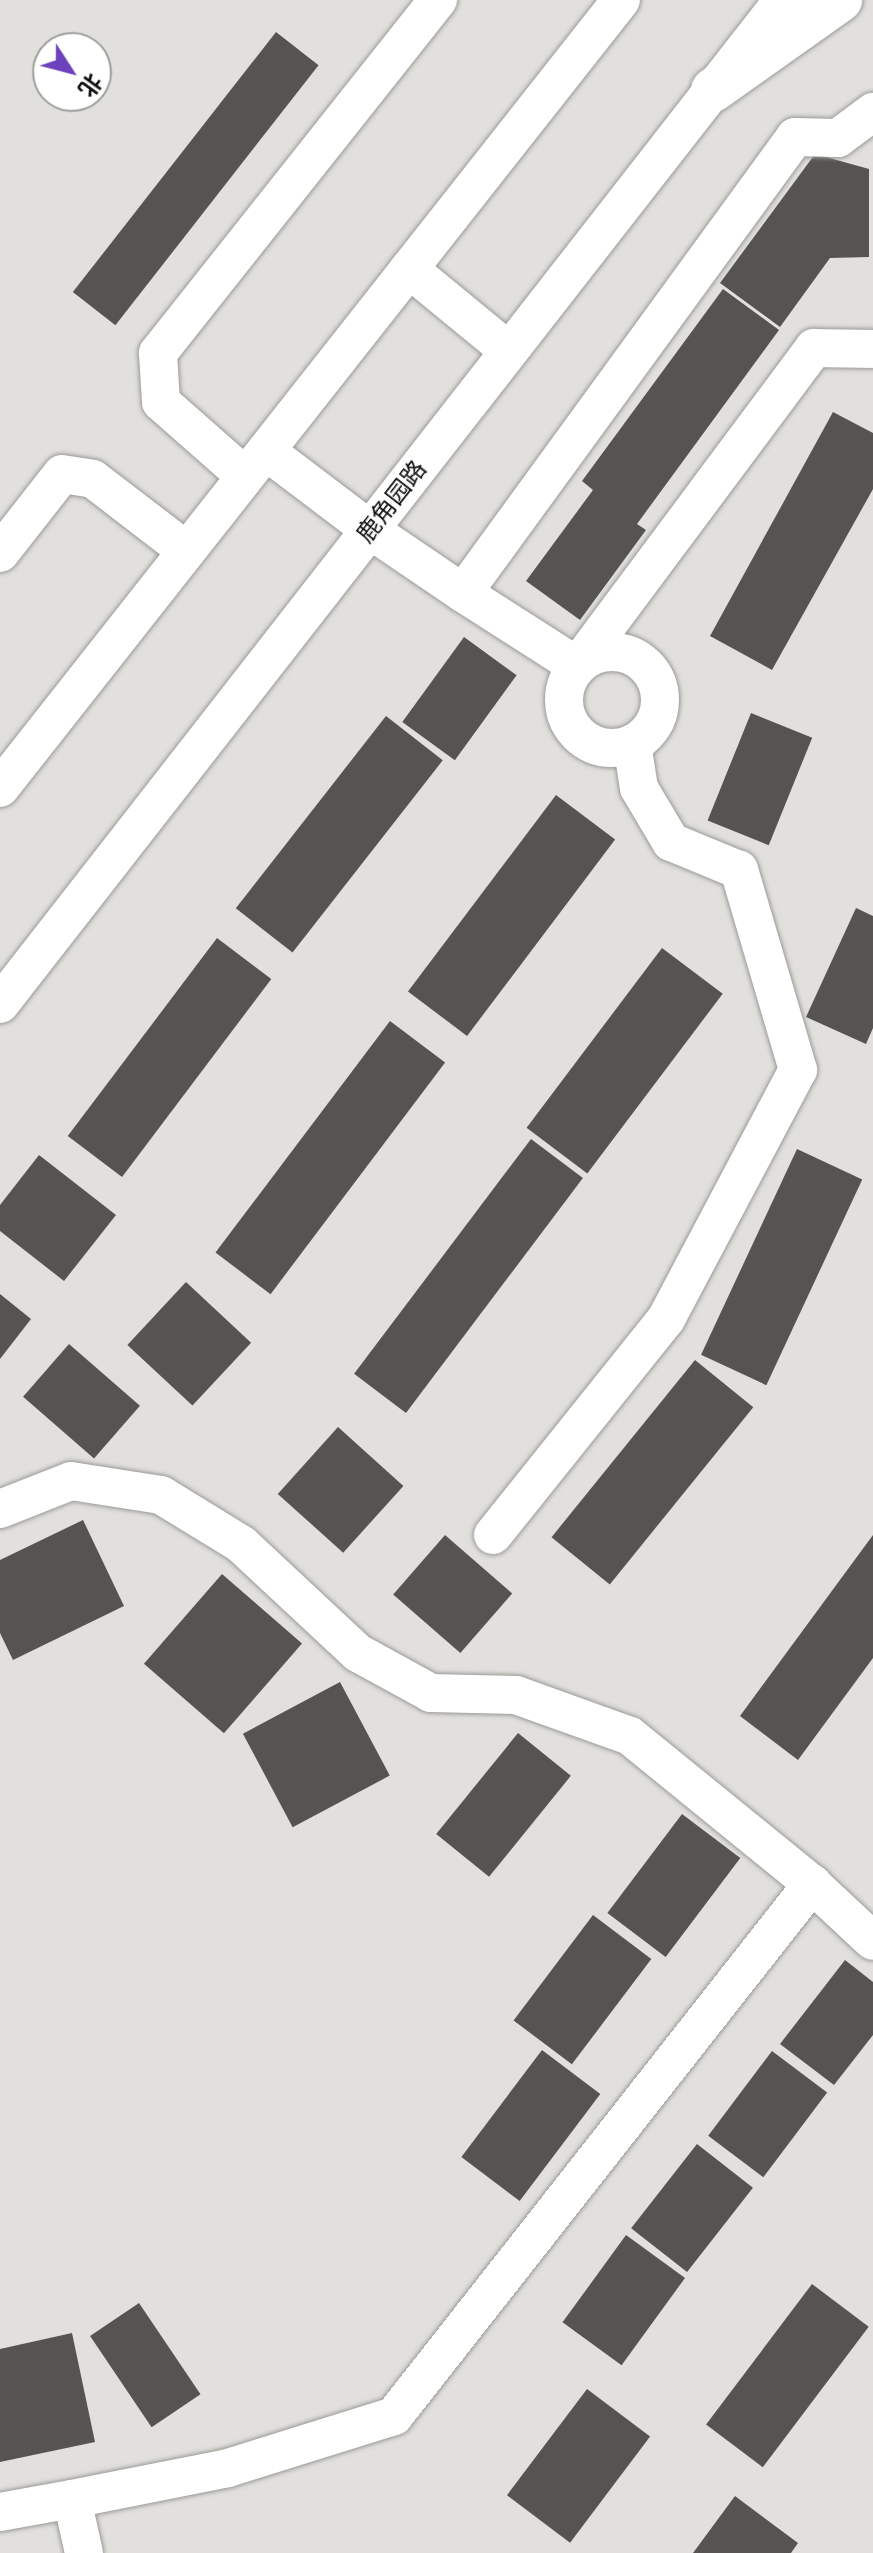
<!DOCTYPE html>
<meta charset="utf-8">
<style>
body{margin:0}
#map{position:relative;width:873px;height:2553px;overflow:hidden;background:#e1e0dd;font-family:Karla,"Noto Sans SC",sans-serif}
div>[style]{position:absolute}
[style*='--x']{left:calc(var(--x)*1px);top:calc(var(--y)*1px);width:calc(var(--w)*1px);rotate:calc(var(--a)*1deg)}
.building>*{inset:0;background:#555451;transform-origin:0 0}
.roads{filter:drop-shadow(0 0 2px #9b9a97) drop-shadow(0 0 2px #9b9a97)}
.minor>*{height:38px;margin:-19px;padding:0 19px;transform-origin:19px;border-radius:19px;background:#fff}
.minor>.ring{margin:-19px;padding:0;box-sizing:content-box;background:none;border:38px solid #fff;border-radius:50%}
.major>*{height:44px;margin:-22px;padding:0 22px;transform-origin:22px;border-radius:22px;background:#fff}
span{translate:-50% -50%;white-space:nowrap;text-align:center;line-height:1.15;-webkit-text-stroke:8px #fff;paint-order:stroke}
.street-label{font-size:24px;color:#0e0e0d}
.north{position:absolute;left:32px;top:32px;width:80px;height:80px;box-sizing:border-box;background:#fff;border:2px solid #9f9f9e;border-radius:50%;rotate:126deg;font-size:22px;font-weight:700;line-height:32px;text-align:center;color:#0e0e0d}
.north::after{content:'';display:block;margin:auto;width:28px;height:36px;background:#6c43bc;clip-path:polygon(50% 0,100% 100%,50% 72%,0 100%)}
</style>
<div id="map">
<div class="building">
<i style="left:276px;top:32px;width:54px;height:330px;rotate:38deg"></i>
<i style="clip-path:polygon(815px 154px,869px 169px,869px 257px,830px 258px,780px 327px,720px 283px)"></i>
<i style="clip-path:polygon(723px 289px,779px 330px,637px 524px,646px 530px,580px 620px,526px 581px,593px 490px,582px 481px)"></i>
<i style="clip-path:polygon(833px 412px,873px 433px,873px 489px,772px 670px,710px 636px)"></i>
<i style="left:464px;top:637px;width:65px;height:105px;rotate:36deg"></i>
<i style="left:751px;top:713px;width:66px;height:116px;rotate:22deg"></i>
<i style="left:386px;top:716px;width:72px;height:244px;rotate:38deg"></i>
<i style="left:556px;top:795px;width:74px;height:246px;rotate:37deg"></i>
<i style="clip-path:polygon(856px 908px,873px 916px,873px 1028px,866px 1044px,806px 1017px)"></i>
<i style="left:217px;top:938px;width:68px;height:248px;rotate:37deg"></i>
<i style="left:662px;top:948px;width:76px;height:225px;rotate:37deg"></i>
<i style="left:390px;top:1021px;width:69px;height:290px;rotate:37deg"></i>
<i style="left:531px;top:1139px;width:65px;height:294px;rotate:37deg"></i>
<i style="left:797px;top:1149px;width:72px;height:227px;rotate:25deg"></i>
<i style="clip-path:polygon(39px 1155px,116px 1215px,64px 1281px,0 1231px,0 1205px)"></i>
<i style="left:186px;top:1282px;width:89px;height:86px;rotate:43deg"></i>
<i style="clip-path:polygon(0 1294px,31px 1319px,0 1359px)"></i>
<i style="left:69px;top:1344px;width:94px;height:70px;rotate:41deg"></i>
<i style="left:695px;top:1360px;width:75px;height:228px;rotate:39deg"></i>
<i style="left:338px;top:1427px;width:88px;height:90px;rotate:42deg"></i>
<i style="clip-path:polygon(83px 1520px,124px 1606px,13px 1660px,0 1633px,0 1560px)"></i>
<i style="left:445px;top:1535px;width:89px;height:79px;rotate:41deg"></i>
<i style="clip-path:polygon(873px 1535px,873px 1658px,798px 1760px,740px 1716px)"></i>
<i style="left:222px;top:1574px;width:106px;height:119px;rotate:41deg"></i>
<i style="left:340px;top:1682px;width:106px;height:110px;rotate:62deg"></i>
<i style="left:518px;top:1733px;width:68px;height:130px;rotate:39deg"></i>
<i style="left:682px;top:1814px;width:73px;height:124px;rotate:37deg"></i>
<i style="left:593px;top:1915px;width:73px;height:132px;rotate:37deg"></i>
<i style="clip-path:polygon(845px 1960px,873px 1982px,873px 2035px,834px 2085px,780px 2044px)"></i>
<i style="left:542px;top:2050px;width:73px;height:134px;rotate:37deg"></i>
<i style="left:772px;top:2051px;width:69px;height:106px;rotate:37deg"></i>
<i style="left:697px;top:2144px;width:71px;height:107px;rotate:38deg"></i>
<i style="left:626px;top:2235px;width:73px;height:108px;rotate:36deg"></i>
<i style="left:812px;top:2284px;width:71px;height:176px;rotate:37deg"></i>
<i style="left:139px;top:2303px;width:110px;height:59px;rotate:56deg"></i>
<i style="clip-path:polygon(72px 2333px,95px 2442px,0 2462px,0 2349px)"></i>
<i style="left:587px;top:2389px;width:79px;height:133px;rotate:37deg"></i>
<i style="clip-path:polygon(735px 2496px,798px 2543px,791px 2553px,693px 2553px)"></i>
</div>
<div class="roads">
<div class="minor">
<i style="--x:409;--y:269;--w:129;--a:39.4"></i>
<i style="--x:266;--y:451;--w:131;--a:37.2"></i>
<i style="--x:370;--y:530;--w:112;--a:34.1"></i>
<i style="--x:463;--y:593;--w:564;--a:-53.94"></i>
<i style="--x:795;--y:137;--w:43;--a:1.3"></i>
<i style="--x:838;--y:138;--w:44;--a:-36.6"></i>
<i style="--x:245;--y:476;--w:112;--a:-138.6"></i>
<i style="--x:161;--y:402;--w:49;--a:-93.5"></i>
<i style="--x:158;--y:353;--w:451;--a:-51.6"></i>
<i style="--x:0;--y:553;--w:100;--a:-51.9"></i>
<i style="--x:62;--y:474;--w:31;--a:9"></i>
<i style="--x:93;--y:479;--w:118;--a:37.5"></i>
<i style="--x:463;--y:593;--w:135;--a:32.6"></i>
<i style="--x:577;--y:666;--w:397;--a:-53.3"></i>
<i style="--x:814;--y:348;--w:59;--a:1"></i>
<i class="ring" style="left:564px;top:652px;width:58px;height:58px"></i>
<i style="--x:0;--y:788;--w:1003;--a:-51.76"></i>
<i style="--x:0;--y:1004;--w:1273;--a:-52.05"></i>
<i style="--x:0;--y:1509;--w:76;--a:-21.5"></i>
<i style="--x:71;--y:1481;--w:91;--a:8.8"></i>
<i style="--x:161;--y:1495;--w:94;--a:31.5"></i>
<i style="--x:241;--y:1544;--w:160;--a:43"></i>
<i style="--x:358;--y:1653;--w:83;--a:28.7"></i>
<i style="--x:431;--y:1693;--w:85;--a:1.3"></i>
<i style="--x:516;--y:1695;--w:121;--a:19.8"></i>
<i style="--x:630;--y:1736;--w:235;--a:39.1"></i>
<i style="--x:493;--y:1535;--w:277;--a:-51.3"></i>
<i style="--x:666;--y:1319;--w:282;--a:-62.1"></i>
<i style="--x:798;--y:1070;--w:209;--a:-106.4"></i>
<i style="--x:739;--y:870;--w:74;--a:-157.6"></i>
<i style="--x:671;--y:842;--w:63;--a:-120.7"></i>
<i style="--x:639;--y:788;--w:45;--a:-99"></i>
<i style="--x:0;--y:2512;--w:73;--a:-10.2"></i>
<i style="--x:84;--y:2553;--w:55;--a:-102.5"></i>
<i style="--x:72;--y:2499;--w:159;--a:-11.2"></i>
<i style="--x:228;--y:2468;--w:174;--a:-17.4"></i>
<i style="--x:394;--y:2416;--w:677;--a:-51.84"></i>
<i style="--x:812;--y:1884;--w:83;--a:43.1"></i>
</div>
<div class="major">
<i style="--x:713;--y:90;--w:156;--a:-35.3"></i>
</div>
</div>
<div class="street-label">
<span style="left:392px;top:502px;rotate:-52deg">鹿角园路</span>
</div>
<div class="north">北</div>
</div>
